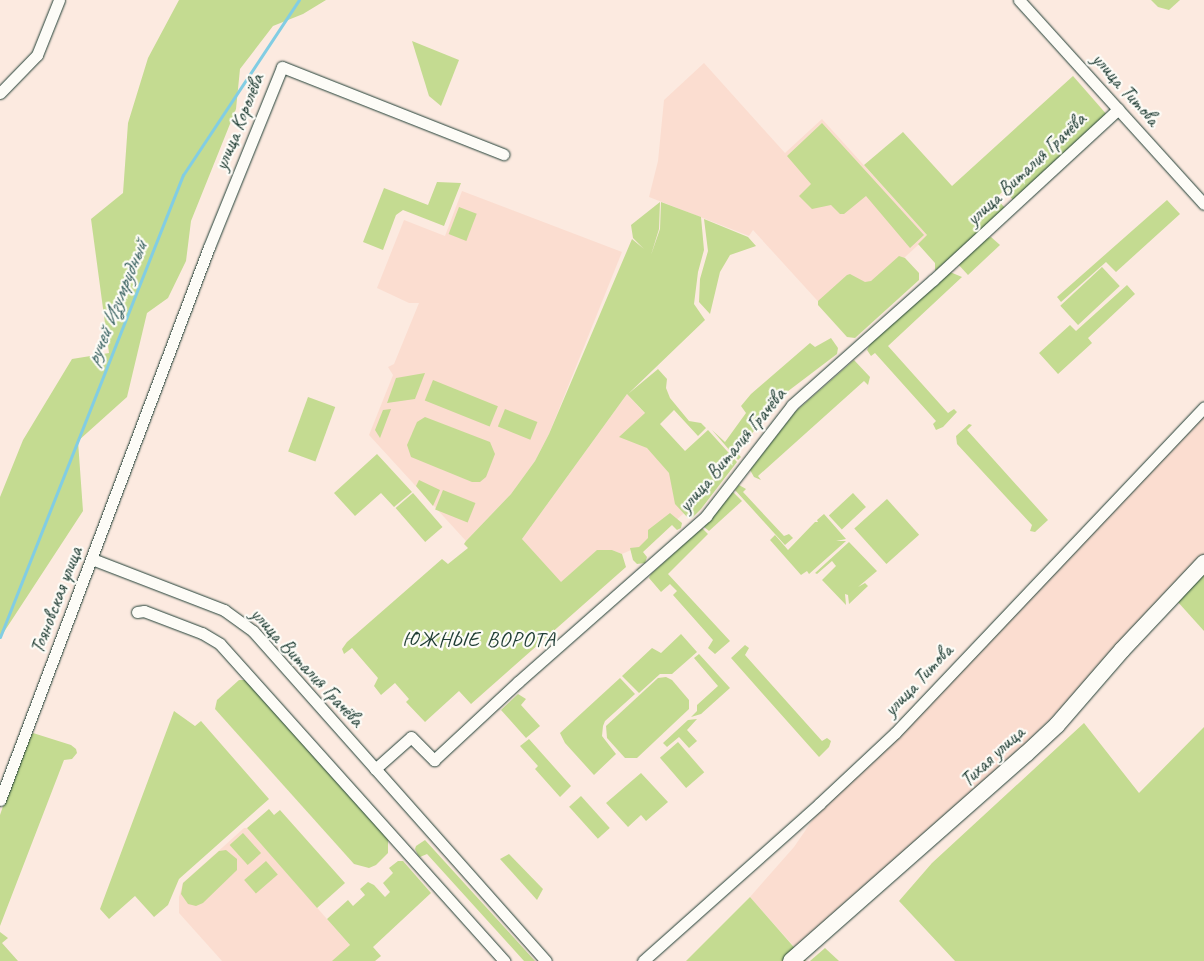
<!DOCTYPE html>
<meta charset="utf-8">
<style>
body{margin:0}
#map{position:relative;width:1204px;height:961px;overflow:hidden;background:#fceae0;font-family:Caveat,sans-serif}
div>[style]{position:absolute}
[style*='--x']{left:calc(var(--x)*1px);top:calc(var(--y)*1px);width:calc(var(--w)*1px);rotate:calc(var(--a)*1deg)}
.built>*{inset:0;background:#fbddd0}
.green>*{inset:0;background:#c4db91;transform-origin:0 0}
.stream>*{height:3px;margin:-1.5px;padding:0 1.5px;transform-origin:1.5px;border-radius:1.5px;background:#82cde3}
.roads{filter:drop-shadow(0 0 1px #1f3d34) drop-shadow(0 0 1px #1f3d34)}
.street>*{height:11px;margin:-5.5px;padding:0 5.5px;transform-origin:5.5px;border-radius:5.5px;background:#fdfcf7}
.secondary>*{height:16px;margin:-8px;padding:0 8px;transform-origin:8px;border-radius:8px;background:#fdfcf7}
span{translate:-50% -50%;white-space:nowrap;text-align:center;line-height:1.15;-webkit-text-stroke:4.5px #fdfcf7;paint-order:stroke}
.street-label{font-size:20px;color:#1f3d34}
.water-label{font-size:21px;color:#386160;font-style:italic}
.quarter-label{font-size:22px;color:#1f3d34;letter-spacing:1px}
</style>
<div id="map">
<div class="built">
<i style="clip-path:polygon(704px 63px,785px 153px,822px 119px,928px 236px,904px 258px,845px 331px,753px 230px,749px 236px,649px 197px,658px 161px,664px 100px)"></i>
<i style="clip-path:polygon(462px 191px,622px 252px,549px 434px,535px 461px,511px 494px,466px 541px,369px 435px,393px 375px,388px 367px,394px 364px,419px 303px,409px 303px,377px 288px,404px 220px,445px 236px)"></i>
<i style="clip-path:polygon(627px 394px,713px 488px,636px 555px,631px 550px,622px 554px,612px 550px,598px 550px,561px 583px,522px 539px)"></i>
<i style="clip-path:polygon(1204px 417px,1204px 555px,1067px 702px,998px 771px,798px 951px,750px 897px,794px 847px,816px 815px,965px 666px)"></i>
<i style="clip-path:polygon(244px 828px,247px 828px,363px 960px,362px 961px,222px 961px,179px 913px,179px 897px,183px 883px)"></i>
</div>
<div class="green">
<i style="clip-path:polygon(179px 0,326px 0,303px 14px,273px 26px,240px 69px,236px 109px,191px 221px,186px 261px,168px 298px,147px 313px,127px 397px,78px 441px,83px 511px,0 638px,0 497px,23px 440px,72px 359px,109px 353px,91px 219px,123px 193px,128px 123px,148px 58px)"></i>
<i style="clip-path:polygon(1151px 0,1180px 0,1169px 10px,1158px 7px)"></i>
<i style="clip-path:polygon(412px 41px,459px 60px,441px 106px,429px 96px)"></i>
<i style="clip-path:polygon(1073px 76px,1108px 116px,1015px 202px,1004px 190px,996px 198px,1006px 209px,935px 271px,935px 263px,918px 244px,927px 235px,864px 165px,903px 132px,952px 186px)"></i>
<i style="clip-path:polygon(822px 123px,924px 235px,910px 248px,866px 196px,844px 214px,840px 214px,831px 205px,812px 209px,799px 196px,811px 184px,787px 156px)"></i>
<i style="clip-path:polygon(437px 182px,461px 183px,444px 226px,403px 210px,396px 215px,383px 250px,363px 242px,384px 188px,428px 205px)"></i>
<i style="clip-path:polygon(1167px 200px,1180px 214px,1116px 272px,1106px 262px,1061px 302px,1057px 297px)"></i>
<i style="clip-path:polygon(660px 202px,659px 229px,651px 255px,660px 229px,661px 202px,701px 217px,704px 250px,698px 272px,694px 304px,705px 320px,628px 394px,658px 369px,667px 379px,666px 388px,670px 398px,689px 421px,701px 423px,706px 428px,698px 436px,674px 410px,660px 424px,685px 451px,708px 430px,737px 462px,701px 509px,692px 518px,688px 518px,675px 504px,669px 473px,647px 448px,619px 437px,645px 413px,627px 394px,522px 539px,561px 582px,597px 550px,612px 550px,622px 554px,626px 567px,471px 704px,459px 691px,425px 722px,406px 702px,409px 699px,395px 683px,381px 695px,374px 686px,378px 678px,352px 648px,344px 654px,342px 649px,347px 642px,442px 559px,448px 564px,468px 548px,464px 544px,466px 541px,511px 494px,535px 461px,549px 434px,632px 239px,644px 249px,633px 238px,631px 225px)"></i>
<i style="left:459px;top:207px;width:19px;height:29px;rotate:21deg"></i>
<i style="clip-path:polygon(704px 219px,748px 237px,756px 246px,730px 255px,720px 272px,710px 314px,699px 302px,700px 279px,708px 251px)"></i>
<i style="clip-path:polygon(991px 237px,1000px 245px,968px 275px,957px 263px,985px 239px)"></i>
<i style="clip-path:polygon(899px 256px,905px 258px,919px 273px,919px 280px,855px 338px,847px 337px,818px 305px,818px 301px,847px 275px,850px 274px,865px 282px,871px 281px)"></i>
<i style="left:1102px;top:267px;width:26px;height:57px;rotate:47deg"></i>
<i style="clip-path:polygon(950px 272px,962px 277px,888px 346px,948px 413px,954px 409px,957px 412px,943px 427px,936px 430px,933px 424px,936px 421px,875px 353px,871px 356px,867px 350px,870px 344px)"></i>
<i style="clip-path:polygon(1127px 285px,1135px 294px,1088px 338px,1092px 343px,1058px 374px,1039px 353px,1070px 325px,1076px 331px)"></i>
<i style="clip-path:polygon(831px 338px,838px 348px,837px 354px,779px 398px,737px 453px,741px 457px,738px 460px,712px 430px,725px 442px,746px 413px,741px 406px,751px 394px,810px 343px,815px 347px)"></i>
<i style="clip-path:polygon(854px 360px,870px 377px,868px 385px,864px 381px,758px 476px,761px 480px,754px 477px,750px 470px,795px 412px)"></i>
<i style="clip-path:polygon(425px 373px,415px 399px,387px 403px,396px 378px)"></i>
<i style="left:433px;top:380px;width:70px;height:22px;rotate:22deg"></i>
<i style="left:308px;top:397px;width:29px;height:58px;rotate:20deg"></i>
<i style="clip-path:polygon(391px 409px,380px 438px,375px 430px,383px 410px)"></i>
<i style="left:505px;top:409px;width:35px;height:19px;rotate:22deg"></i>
<i style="clip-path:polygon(425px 417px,490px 442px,495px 454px,486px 477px,480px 482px,472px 482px,411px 457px,407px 445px,417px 422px)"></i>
<i style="clip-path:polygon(969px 424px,972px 425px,967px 430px,1048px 520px,1035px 532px,1030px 531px,1032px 525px,957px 444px,956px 436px)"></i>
<i style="clip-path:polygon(377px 454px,412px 492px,394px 507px,381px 493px,355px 516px,334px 493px)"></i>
<i style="clip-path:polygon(419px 480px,440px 490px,433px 506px,416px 486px)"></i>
<i style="clip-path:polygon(739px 485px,746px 489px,743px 492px,784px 536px,789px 534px,793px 538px,785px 545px,735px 490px)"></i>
<i style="left:443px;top:490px;width:35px;height:21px;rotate:22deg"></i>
<i style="clip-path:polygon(733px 492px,742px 501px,709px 531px,704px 527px)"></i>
<i style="left:413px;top:493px;width:45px;height:23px;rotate:49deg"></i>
<i style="left:853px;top:493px;width:19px;height:33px;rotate:47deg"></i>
<i style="left:887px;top:499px;width:48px;height:44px;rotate:48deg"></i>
<i style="clip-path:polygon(670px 513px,682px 523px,681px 528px,677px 530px,672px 525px,643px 552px,647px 557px,645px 563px,637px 564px,633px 560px,630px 548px,639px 547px,648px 538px,648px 530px)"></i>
<i style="clip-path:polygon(824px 514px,846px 539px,836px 541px,846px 541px,809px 574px,807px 571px,801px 575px,770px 540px,775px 535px,788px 550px,815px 522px,818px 522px,817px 520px)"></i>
<i style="clip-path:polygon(702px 528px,708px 534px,668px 574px,730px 641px,715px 654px,708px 648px,713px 640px,673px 595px,677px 591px,670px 584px,661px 592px,649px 578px,651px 574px)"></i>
<i style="clip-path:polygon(849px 542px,877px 571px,858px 587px,865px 583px,868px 586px,849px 604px,848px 595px,845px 594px,846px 605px,822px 580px,836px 566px,832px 561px,817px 574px,815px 573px)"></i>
<i style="clip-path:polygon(1204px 573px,1204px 631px,1177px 601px)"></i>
<i style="clip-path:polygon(681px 634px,697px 652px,672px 674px,660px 674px,639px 693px,622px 676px,652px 648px,661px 653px)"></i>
<i style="clip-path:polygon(745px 645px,749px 648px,745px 655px,822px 741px,827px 738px,831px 741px,829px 747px,819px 757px,731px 658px)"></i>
<i style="clip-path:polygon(699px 654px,730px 688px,701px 714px,691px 717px,697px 711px,697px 705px,718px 686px,694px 658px)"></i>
<i style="clip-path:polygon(666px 677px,672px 680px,689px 700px,689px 709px,637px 758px,625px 758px,607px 738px,606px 726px,658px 678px)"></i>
<i style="clip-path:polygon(620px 678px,635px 694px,605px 721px,603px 726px,602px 736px,616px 754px,594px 775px,565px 743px,560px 733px)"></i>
<i style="clip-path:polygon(239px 680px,246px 680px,388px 838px,388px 853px,376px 865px,369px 868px,354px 864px,215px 709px,217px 700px)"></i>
<i style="clip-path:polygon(518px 694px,526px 699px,521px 705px,540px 726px,526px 738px,501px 710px)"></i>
<i style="clip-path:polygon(174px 711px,195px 726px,201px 721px,269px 799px,179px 879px,168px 905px,154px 917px,135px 896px,109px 919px,100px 909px)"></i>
<i style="clip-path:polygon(697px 719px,687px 730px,697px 741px,689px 748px,679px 737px,667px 747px,663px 743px,688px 720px)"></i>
<i style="clip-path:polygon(1084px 723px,1139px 793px,1204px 727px,1204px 961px,955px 961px,899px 901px,932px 863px)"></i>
<i style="clip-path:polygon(33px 733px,71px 745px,76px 749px,77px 753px,72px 759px,64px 760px,0 926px,0 815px,25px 742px)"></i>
<i style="clip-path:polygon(529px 739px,571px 786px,560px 797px,535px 769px,538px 766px,520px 746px)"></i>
<i style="left:678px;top:742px;width:40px;height:24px;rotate:49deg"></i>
<i style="clip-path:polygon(641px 773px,668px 802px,646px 821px,641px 815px,628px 827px,606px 803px)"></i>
<i style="left:581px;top:796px;width:43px;height:16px;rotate:48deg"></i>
<i style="clip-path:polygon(269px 809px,274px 815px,280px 810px,345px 883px,317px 908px,247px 828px)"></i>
<i style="left:243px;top:833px;width:27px;height:18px;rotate:48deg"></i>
<i style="clip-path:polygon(425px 840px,535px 961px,524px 961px,427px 854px,420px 857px,418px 855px,415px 849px,416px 846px)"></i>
<i style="clip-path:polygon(226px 850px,237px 859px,237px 870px,203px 903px,196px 906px,188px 904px,181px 894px,183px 883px,219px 851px)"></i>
<i style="clip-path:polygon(509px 854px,543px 889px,537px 900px,500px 859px)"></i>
<i style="left:266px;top:861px;width:18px;height:29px;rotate:49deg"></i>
<i style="clip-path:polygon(398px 861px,403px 861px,431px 893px,373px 947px,381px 956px,375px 961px,332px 961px,350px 945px,327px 919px,348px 900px,353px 906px,365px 895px,360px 889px,368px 882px,374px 885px,385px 897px,390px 892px,383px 883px,393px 873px,389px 868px)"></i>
<i style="clip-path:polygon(750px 897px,806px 961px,686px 961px)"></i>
<i style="clip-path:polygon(0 932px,8px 938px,2px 943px,18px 961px,0 961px)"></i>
<i style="clip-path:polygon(825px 948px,839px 961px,810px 961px)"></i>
</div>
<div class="stream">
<i style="--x:0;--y:637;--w:497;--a:-68.4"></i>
<i style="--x:183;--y:175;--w:210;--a:-56.5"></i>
</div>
<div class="roads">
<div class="street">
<i style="--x:1019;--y:0;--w:275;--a:47.8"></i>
<i style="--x:0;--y:93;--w:53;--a:-45.8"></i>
<i style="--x:37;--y:55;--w:59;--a:-68.2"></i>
<i style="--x:92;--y:559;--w:142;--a:21.1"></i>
<i style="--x:224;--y:610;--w:36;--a:36"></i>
<i style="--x:253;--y:631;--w:441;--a:48.4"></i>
<i style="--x:137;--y:612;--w:7;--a:-8"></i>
<i style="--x:144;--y:611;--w:62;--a:20.8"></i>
<i style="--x:202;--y:633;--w:21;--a:31"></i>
<i style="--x:220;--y:644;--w:426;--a:48.1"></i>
<i style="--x:375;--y:769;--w:48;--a:-41.6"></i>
<i style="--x:411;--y:737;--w:33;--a:45"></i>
<i style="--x:434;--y:760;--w:115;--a:-42.9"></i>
<i style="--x:518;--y:682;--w:251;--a:-41.4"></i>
<i style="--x:706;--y:516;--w:140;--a:-52.2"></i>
<i style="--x:792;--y:405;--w:188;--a:-41.6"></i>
<i style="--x:933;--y:280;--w:252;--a:-42.7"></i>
<i style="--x:0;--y:800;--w:591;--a:-69.3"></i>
<i style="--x:209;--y:247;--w:194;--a:-67.9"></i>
<i style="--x:282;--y:67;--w:238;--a:21.5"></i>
<i style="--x:643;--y:961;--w:236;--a:-41.7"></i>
<i style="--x:819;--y:804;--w:104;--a:-43.1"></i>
<i style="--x:895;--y:733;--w:449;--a:-46.5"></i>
</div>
<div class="secondary">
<i style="--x:791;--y:961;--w:313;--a:-41.4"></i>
<i style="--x:1026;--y:754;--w:42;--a:-43.1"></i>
<i style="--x:1057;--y:725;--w:99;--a:-49.1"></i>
<i style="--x:1122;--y:650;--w:120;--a:-46.7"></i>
</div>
</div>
<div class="street-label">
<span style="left:1126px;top:89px;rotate:48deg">улица Титова</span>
<span style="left:239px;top:122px;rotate:-68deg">улица Королёва</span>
<span style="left:1026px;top:169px;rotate:-43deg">улица Виталия Грачёва</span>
<span style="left:732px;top:450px;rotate:-50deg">улица Виталия Грачёва</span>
<span style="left:56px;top:600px;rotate:-69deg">Тояновская улица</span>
<span style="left:307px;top:667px;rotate:47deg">улица Виталия Грачёва</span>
<span style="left:918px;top:680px;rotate:-47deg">улица Титова</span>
<span style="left:992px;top:756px;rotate:-43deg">Тихая улица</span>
</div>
<div class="water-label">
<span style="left:116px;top:303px;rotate:-68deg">ручей Изумрудный</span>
</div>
<div class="quarter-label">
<span style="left:479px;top:640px">ЮЖНЫЕ ВОРОТА</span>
</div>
</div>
